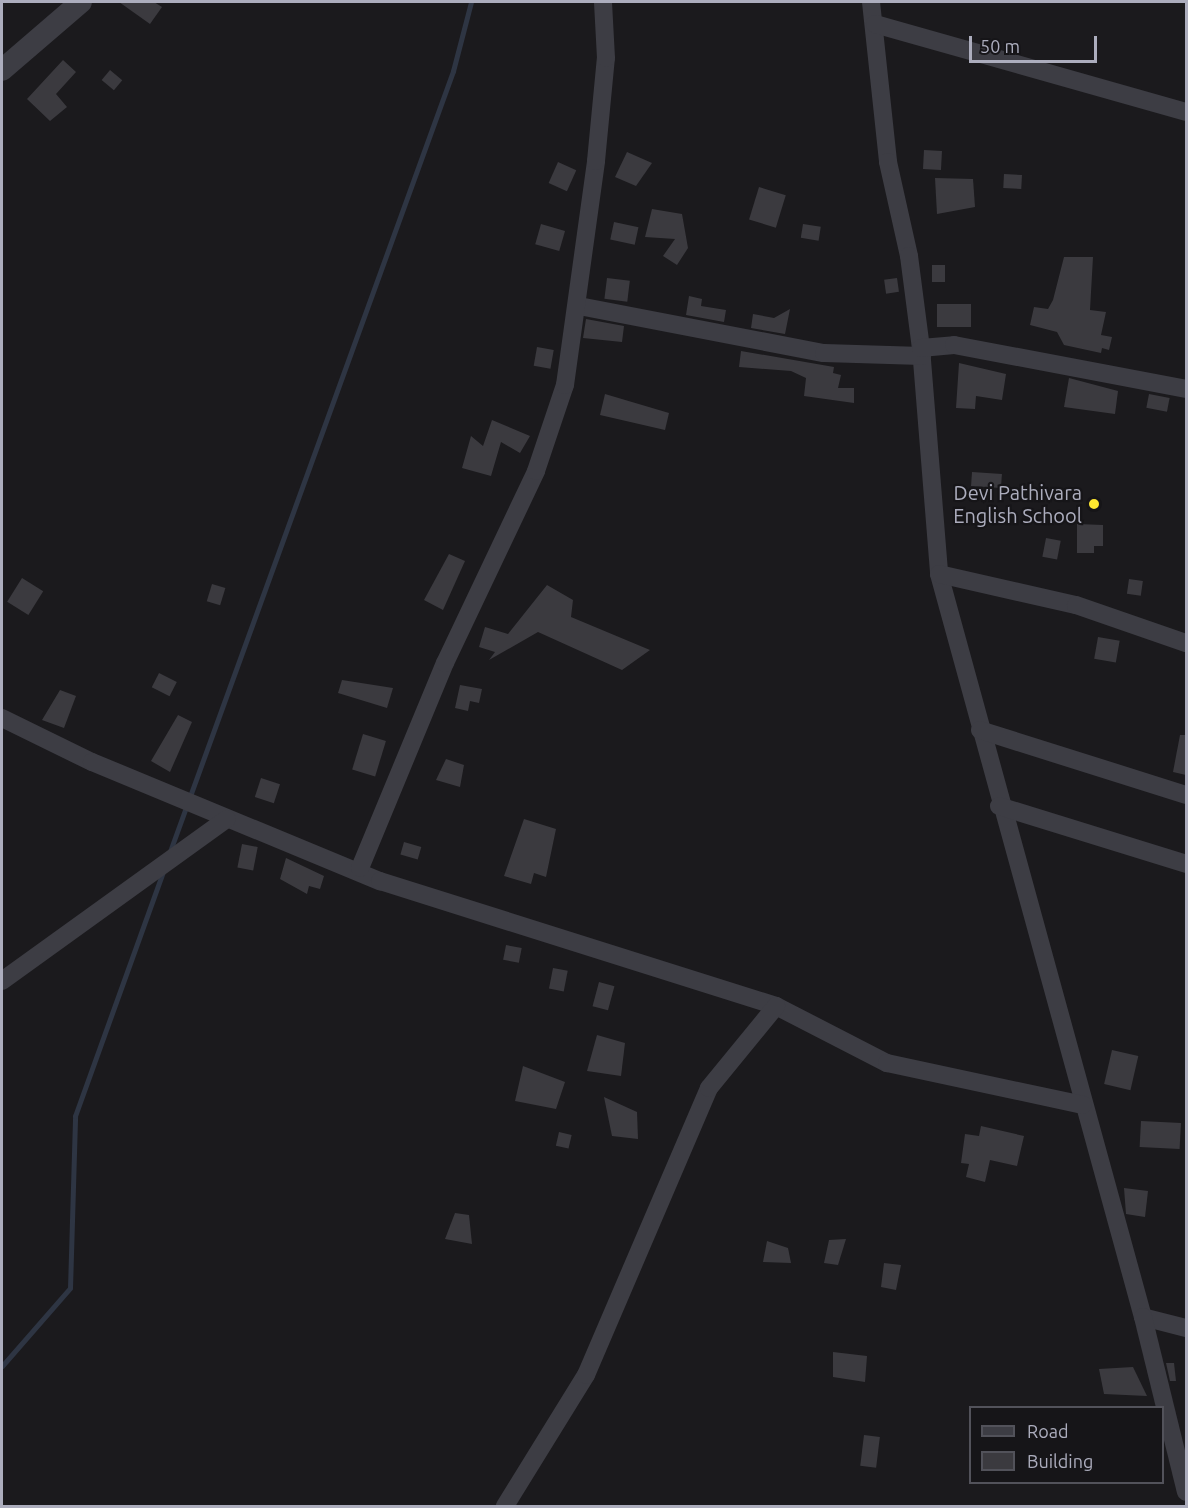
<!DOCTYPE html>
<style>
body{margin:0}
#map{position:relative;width:1188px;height:1508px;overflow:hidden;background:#1b1a1d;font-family:Ubuntu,sans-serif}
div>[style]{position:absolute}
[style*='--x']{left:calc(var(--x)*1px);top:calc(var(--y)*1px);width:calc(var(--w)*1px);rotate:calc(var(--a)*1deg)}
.stream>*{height:5px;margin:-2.5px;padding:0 2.5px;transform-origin:2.5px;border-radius:2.5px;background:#2e3543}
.building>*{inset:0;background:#3b3a3f;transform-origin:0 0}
.minor>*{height:18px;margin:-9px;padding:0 9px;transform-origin:9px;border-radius:9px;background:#3d3d44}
.tertiary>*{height:22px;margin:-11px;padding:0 11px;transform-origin:11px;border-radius:11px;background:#3d3d44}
.dots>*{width:16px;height:16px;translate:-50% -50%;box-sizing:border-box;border:3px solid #161518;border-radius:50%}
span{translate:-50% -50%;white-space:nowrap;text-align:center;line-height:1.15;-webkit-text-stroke:4.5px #161518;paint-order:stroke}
.poi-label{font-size:20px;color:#acadbd}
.right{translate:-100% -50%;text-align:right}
.frame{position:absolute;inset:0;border:3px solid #acadbd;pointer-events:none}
.legend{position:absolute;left:969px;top:1406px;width:195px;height:78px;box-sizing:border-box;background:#161518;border:2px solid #52525a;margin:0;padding:8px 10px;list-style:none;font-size:18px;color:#acadbd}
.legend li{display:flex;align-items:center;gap:12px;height:30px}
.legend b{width:30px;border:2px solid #52525a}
.scale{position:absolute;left:969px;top:36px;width:128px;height:27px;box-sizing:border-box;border:3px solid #acadbd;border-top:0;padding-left:8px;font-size:18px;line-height:21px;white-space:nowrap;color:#acadbd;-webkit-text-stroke:4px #161518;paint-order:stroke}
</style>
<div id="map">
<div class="stream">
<i style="--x:169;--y:854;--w:833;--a:-70.06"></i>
<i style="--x:453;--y:71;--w:71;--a:-75.4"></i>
<i style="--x:2;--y:1366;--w:103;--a:-48.9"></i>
<i style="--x:70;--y:1288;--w:172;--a:-88.3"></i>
<i style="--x:75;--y:1116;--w:259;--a:-70.2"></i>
</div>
<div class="building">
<i style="clip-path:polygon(119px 2px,154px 2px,162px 7px,150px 24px)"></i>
<i style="clip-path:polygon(63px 60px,76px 72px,56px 94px,67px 107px,50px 121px,27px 99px)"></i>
<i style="left:110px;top:70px;width:16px;height:13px;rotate:40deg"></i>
<i style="left:924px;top:150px;width:18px;height:19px;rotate:3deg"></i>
<i style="clip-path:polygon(627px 152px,652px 163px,636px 186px,615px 177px)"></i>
<i style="left:558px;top:162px;width:20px;height:23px;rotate:24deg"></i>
<i style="left:1004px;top:174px;width:18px;height:14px;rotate:3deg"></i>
<i style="clip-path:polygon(935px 178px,973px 179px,975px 207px,937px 214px)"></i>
<i style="left:759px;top:187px;width:28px;height:34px;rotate:17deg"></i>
<i style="clip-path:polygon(652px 209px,682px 214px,688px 248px,677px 265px,663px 256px,675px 239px,645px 237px)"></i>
<i style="left:614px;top:222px;width:25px;height:18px;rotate:12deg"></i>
<i style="left:541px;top:224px;width:25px;height:21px;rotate:16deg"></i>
<i style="left:803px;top:224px;width:18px;height:14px;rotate:9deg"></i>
<i style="clip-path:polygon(1064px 257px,1093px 257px,1090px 310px,1106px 312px,1101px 335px,1112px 337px,1109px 350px,1102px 348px,1101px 353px,1064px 345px,1057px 332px,1030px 325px,1034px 307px,1048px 309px,1053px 300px)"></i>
<i style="left:932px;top:265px;width:13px;height:17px"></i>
<i style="left:607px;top:278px;width:23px;height:21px;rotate:7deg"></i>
<i style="left:897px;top:278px;width:14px;height:13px;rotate:82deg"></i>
<i style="clip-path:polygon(689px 296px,702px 299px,701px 306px,726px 310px,724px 322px,686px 315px)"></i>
<i style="left:937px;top:304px;width:34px;height:23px"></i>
<i style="clip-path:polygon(790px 309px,785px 334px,751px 328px,753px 314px,774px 318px)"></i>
<i style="clip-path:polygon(586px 319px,624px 326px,622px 342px,583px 338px)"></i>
<i style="left:537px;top:347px;width:17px;height:19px;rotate:10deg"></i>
<i style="clip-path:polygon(741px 351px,834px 367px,833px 373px,841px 375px,838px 388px,854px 388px,854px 403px,804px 396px,806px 378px,791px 371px,739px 367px)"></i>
<i style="clip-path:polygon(959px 363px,1006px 374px,1002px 400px,976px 396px,975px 409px,956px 408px)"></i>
<i style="clip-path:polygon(1069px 378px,1118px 391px,1115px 414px,1064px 407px)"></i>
<i style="clip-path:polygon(605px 394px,669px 413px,665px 430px,600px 415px)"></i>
<i style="left:1149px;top:394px;width:21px;height:14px;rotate:11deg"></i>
<i style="clip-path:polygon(492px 420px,530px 436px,520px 453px,501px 442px,491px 476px,462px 468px,471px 436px,483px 446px)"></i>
<i style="left:972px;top:472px;width:30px;height:14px;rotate:4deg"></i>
<i style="clip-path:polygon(1077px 524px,1103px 525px,1103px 546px,1094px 546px,1094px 553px,1077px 553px)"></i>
<i style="left:1046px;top:538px;width:15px;height:19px;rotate:11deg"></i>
<i style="clip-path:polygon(449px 554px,465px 561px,443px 610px,424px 600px)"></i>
<i style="left:22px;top:578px;width:25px;height:28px;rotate:32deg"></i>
<i style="left:1129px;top:579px;width:14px;height:15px;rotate:8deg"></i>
<i style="left:212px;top:584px;width:14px;height:18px;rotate:17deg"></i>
<i style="clip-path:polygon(547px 585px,573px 600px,571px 617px,650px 650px,622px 670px,538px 632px,489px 660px,495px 652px,479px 647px,485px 627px,508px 634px)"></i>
<i style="left:1098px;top:637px;width:22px;height:22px;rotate:10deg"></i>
<i style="left:159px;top:673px;width:20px;height:16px;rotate:27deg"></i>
<i style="clip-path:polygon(342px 680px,393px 688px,387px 708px,338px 693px)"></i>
<i style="clip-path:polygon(460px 685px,482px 689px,479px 703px,470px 701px,468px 711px,455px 708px)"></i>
<i style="clip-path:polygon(60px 690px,76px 696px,64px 728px,42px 720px)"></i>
<i style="clip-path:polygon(178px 715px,192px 722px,170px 772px,151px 761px)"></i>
<i style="left:363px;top:734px;width:24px;height:37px;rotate:17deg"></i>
<i style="clip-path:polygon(1180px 735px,1186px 735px,1186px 775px,1173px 772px)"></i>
<i style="clip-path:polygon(446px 759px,464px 765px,460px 787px,436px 780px)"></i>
<i style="left:261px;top:778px;width:20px;height:20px;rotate:18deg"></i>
<i style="clip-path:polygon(524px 819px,556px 829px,546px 877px,534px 873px,531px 884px,504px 876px)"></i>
<i style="left:404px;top:842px;width:18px;height:13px;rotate:16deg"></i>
<i style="left:242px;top:844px;width:16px;height:24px;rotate:11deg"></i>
<i style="clip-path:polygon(286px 858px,324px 876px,320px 889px,309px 886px,307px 894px,280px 879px)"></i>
<i style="left:506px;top:945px;width:16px;height:15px;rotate:11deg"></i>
<i style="left:553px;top:968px;width:15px;height:21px;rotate:11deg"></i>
<i style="left:599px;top:982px;width:16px;height:25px;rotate:15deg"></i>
<i style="clip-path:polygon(597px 1035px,625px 1043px,621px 1076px,587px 1071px)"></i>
<i style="left:1112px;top:1050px;width:27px;height:35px;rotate:13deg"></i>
<i style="clip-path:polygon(523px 1066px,565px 1082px,556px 1109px,515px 1101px)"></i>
<i style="clip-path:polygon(604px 1097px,637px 1112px,638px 1139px,612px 1136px)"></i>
<i style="left:1141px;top:1121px;width:40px;height:26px;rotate:3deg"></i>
<i style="clip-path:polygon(981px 1126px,1024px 1136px,1017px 1166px,990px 1160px,985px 1182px,966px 1177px,969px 1164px,961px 1163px,965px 1134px,979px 1136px)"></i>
<i style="left:559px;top:1132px;width:13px;height:14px;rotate:13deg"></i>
<i style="clip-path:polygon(1124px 1188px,1148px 1191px,1145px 1217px,1126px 1214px)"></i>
<i style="clip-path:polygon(455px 1213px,469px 1215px,472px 1244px,445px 1239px)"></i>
<i style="clip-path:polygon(846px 1239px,838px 1265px,824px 1263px,829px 1240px)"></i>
<i style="clip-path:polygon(767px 1241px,788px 1248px,791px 1263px,763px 1262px)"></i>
<i style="clip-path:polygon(884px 1263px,901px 1265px,896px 1290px,881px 1287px)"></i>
<i style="clip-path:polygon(833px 1352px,867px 1356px,865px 1382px,833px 1377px)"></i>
<i style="clip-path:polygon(1166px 1363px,1174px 1363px,1176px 1381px,1170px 1381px)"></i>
<i style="clip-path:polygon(1133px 1367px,1147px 1396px,1104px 1394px,1099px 1369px)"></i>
<i style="left:864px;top:1435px;width:16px;height:31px;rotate:7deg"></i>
</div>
<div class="minor">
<i style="--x:871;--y:2;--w:161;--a:83.9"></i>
<i style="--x:888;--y:162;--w:96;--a:77.4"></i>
<i style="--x:909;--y:256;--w:93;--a:82.6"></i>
<i style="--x:921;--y:348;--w:227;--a:85.4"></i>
<i style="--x:939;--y:574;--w:770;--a:74.65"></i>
<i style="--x:875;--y:24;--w:323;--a:15.8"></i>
<i style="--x:579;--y:306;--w:249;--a:10.9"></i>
<i style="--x:824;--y:353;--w:98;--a:1.8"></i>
<i style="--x:921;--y:348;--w:33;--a:-5"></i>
<i style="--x:954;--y:345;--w:236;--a:10.7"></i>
<i style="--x:939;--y:574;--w:140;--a:12.8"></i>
<i style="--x:1076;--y:605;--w:116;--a:19.1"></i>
<i style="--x:2;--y:718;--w:100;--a:26.1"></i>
<i style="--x:92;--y:762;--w:312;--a:22.5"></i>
<i style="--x:380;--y:881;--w:415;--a:17.5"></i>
<i style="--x:776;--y:1006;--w:125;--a:27.2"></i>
<i style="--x:887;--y:1063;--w:200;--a:12.1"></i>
<i style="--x:980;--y:730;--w:216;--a:17.5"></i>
<i style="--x:999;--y:806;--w:196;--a:17.2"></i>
<i style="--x:360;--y:868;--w:222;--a:-67.5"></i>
<i style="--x:445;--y:663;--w:212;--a:-64.6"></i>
<i style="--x:536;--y:471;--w:91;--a:-71.4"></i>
<i style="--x:565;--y:385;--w:226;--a:-82.1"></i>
<i style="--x:596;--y:161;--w:103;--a:-84.5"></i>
<i style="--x:606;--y:58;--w:56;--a:-93.1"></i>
<i style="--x:2;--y:981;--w:277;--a:-35.8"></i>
<i style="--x:1186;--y:1328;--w:44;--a:-165.7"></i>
<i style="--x:1143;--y:1317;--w:180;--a:76.2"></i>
<i style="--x:505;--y:1506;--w:154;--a:-58.3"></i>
<i style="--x:586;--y:1375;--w:312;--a:-66.8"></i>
<i style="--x:709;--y:1088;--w:106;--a:-50.7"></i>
</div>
<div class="tertiary">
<i style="--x:2;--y:70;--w:104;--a:-40.7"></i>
</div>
<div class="dots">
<i style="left:1094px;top:504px;background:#ffe830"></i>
</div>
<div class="poi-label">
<span class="right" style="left:1082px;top:504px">Devi Pathivara<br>English School</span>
</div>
<div class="frame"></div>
<ul class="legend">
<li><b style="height:8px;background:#3d3d44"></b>Road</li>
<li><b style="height:16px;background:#3b3a3f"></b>Building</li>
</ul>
<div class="scale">50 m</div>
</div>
